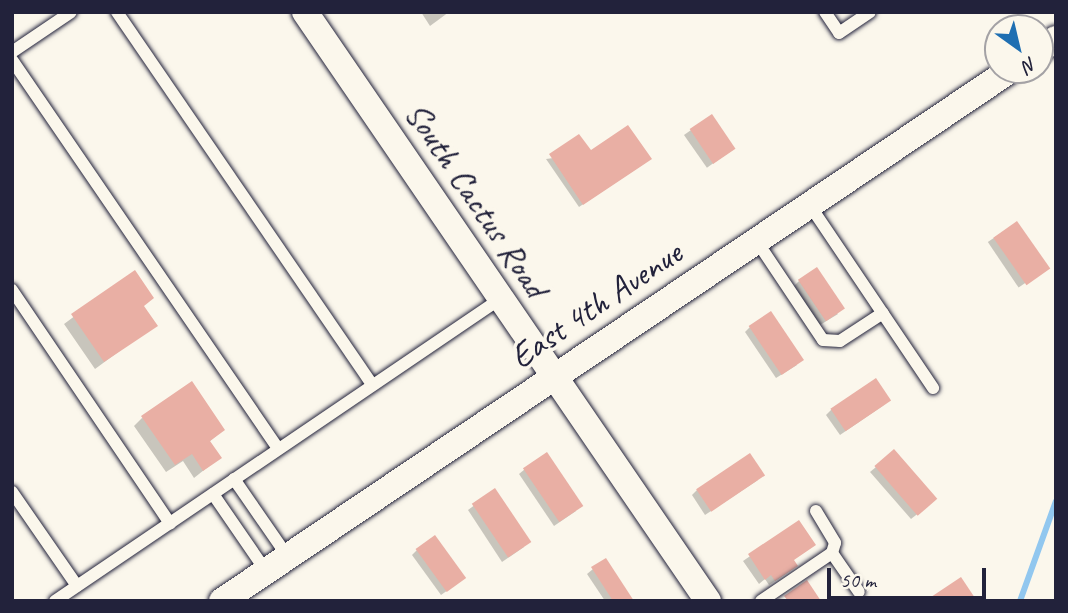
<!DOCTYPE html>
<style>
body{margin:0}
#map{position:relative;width:1068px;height:613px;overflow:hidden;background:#fbf7ec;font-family:Caveat,sans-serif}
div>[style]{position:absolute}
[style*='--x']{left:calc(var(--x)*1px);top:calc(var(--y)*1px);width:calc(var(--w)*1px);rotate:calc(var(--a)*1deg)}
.shadow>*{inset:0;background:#0003;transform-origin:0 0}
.stream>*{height:6px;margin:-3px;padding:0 3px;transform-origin:3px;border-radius:3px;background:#91c7ef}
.building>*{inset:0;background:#e9afa4;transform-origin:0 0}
.roads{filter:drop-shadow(0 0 2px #22223b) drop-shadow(0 0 2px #22223b)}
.lane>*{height:12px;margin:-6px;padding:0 6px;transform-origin:6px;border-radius:6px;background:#fbf7ec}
.street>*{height:26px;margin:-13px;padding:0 13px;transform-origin:13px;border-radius:13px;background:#fbf7ec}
span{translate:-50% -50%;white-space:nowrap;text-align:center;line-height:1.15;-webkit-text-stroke:7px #fbf7ec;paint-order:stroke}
.street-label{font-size:35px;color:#22223b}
.frame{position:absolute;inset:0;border:14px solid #22223b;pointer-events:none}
.north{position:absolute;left:984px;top:14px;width:70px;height:70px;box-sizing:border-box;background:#fbf7ec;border:2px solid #a4a2a5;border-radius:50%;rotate:146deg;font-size:19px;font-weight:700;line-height:28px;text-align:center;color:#22223b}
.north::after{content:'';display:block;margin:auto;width:24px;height:32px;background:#1f6fb2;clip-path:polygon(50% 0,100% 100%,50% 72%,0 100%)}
.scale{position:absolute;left:827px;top:568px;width:159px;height:32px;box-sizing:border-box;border:4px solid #22223b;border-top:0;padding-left:9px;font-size:21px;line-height:24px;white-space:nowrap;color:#22223b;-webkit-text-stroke:5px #fbf7ec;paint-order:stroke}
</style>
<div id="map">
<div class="shadow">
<i style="clip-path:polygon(421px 12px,449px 12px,430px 26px)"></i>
<i style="left:711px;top:116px;width:40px;height:33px;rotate:55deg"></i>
<i style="clip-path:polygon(590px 153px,645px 163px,579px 207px,546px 159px)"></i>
<i style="left:1016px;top:223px;width:55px;height:34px;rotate:56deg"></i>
<i style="clip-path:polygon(134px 272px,143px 307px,155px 325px,95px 369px,64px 324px)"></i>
<i style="clip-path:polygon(799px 281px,838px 314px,820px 325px,794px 286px)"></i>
<i style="clip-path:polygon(750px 327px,797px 365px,776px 378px,745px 332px)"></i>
<i style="clip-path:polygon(884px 405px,840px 435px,826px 415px,831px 410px)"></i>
<i style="clip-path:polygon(142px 418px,223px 430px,209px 442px,219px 458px,194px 478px,183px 461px,166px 472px,134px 426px)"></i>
<i style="clip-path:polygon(876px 467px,930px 504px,911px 519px,870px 472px)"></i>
<i style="clip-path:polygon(525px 469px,576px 511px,554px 526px,519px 474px)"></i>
<i style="clip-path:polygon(758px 480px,705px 515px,692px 495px,697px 490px)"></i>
<i style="clip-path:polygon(495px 490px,524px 547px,502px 562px,468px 510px)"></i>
<i style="clip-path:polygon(799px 522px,790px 571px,769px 585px,765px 579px,759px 584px,743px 561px)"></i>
<i style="clip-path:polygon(417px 550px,458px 583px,441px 595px,412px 555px)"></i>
<i style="clip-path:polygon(593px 569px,632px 601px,605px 601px,587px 574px)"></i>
</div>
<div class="stream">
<i style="--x:1020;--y:601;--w:106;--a:-70.2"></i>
</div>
<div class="building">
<i style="left:712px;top:114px;width:42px;height:27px;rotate:56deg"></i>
<i style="clip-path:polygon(628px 125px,652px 159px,583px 205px,549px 154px,579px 134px,591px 150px)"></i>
<i style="left:1017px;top:221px;width:58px;height:29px;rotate:55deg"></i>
<i style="left:817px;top:267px;width:50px;height:23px;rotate:56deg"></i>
<i style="clip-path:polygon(135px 270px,154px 298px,144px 306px,158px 326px,104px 362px,71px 314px)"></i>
<i style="left:771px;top:311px;width:59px;height:27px;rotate:56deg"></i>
<i style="left:876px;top:378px;width:27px;height:55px;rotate:56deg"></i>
<i style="clip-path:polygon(192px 381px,225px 430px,210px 441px,222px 458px,203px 471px,192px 454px,175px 465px,141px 416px)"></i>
<i style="left:894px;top:449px;width:66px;height:26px;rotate:49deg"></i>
<i style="left:547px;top:452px;width:65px;height:29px;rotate:56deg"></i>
<i style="left:750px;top:453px;width:27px;height:65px;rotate:56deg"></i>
<i style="left:495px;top:488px;width:65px;height:28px;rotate:56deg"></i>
<i style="clip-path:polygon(799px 520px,816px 545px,794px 560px,798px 566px,775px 581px,771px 575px,765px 580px,748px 554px)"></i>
<i style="left:435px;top:535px;width:53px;height:24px;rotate:54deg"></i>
<i style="clip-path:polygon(606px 558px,634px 601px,613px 601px,591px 567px)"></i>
<i style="clip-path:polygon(961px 577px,977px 601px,925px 601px)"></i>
<i style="clip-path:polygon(807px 580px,821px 601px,788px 601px,784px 596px)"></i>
</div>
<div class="roads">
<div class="lane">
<i style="--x:117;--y:12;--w:452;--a:55.6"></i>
<i style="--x:825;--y:12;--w:25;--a:56"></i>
<i style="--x:839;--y:33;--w:37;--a:-34"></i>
<i style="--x:12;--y:52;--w:71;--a:-34.1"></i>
<i style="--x:12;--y:60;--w:471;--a:55.6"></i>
<i style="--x:809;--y:204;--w:222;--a:56"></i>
<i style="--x:756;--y:240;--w:120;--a:56.2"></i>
<i style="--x:823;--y:340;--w:17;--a:3"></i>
<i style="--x:840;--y:341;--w:51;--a:-33.1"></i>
<i style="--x:12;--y:290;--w:282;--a:55.9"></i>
<i style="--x:234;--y:479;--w:95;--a:55.3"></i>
<i style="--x:12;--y:492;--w:114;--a:55.3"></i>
<i style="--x:213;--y:494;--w:93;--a:55.5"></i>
<i style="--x:816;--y:511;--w:37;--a:59"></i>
<i style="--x:835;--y:543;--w:10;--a:107"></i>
<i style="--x:832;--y:553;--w:47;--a:55.3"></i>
<i style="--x:55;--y:601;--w:538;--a:-34.16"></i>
<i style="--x:761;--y:601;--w:86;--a:-34.1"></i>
</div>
<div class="street">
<i style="--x:305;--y:12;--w:714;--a:55.62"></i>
<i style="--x:1040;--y:50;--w:19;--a:-35"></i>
<i style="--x:222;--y:601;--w:950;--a:-33.97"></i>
</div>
</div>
<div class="street-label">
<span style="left:476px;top:200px;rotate:56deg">South Cactus Road</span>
<span style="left:596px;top:305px;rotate:-34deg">East 4th Avenue</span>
</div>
<div class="frame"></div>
<div class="north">N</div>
<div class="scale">50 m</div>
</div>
